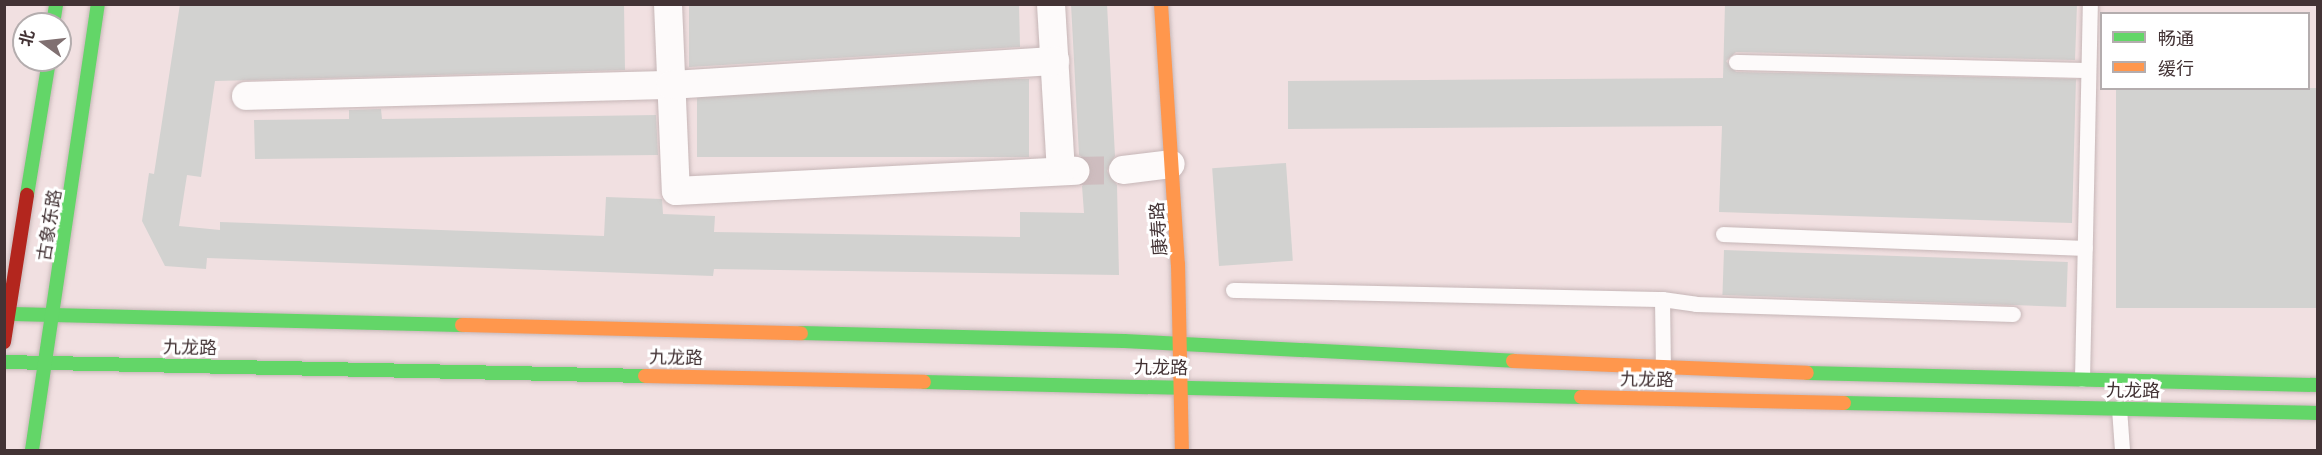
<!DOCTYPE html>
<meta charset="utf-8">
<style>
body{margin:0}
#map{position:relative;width:2322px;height:455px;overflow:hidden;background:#f1e0e1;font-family:"PT Serif","Noto Sans SC",serif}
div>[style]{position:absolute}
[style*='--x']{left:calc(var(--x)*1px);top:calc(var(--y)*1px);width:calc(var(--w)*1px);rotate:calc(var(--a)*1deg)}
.building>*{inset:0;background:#d2d2d0;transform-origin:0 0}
.street-tunnel>*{height:28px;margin-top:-14px;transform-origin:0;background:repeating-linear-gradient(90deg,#cebdbf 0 28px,transparent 0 42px)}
.roads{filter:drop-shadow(0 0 2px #c6b6b7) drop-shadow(0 0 2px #c6b6b7)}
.lane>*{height:15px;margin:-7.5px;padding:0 7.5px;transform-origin:7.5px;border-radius:7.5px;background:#fdfafa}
.street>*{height:28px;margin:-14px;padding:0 14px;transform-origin:14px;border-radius:14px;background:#fdfafa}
.fast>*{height:14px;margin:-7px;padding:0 7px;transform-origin:7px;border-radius:7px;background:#63d668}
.slow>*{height:14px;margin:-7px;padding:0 7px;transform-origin:7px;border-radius:7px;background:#ff974d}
.jam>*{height:14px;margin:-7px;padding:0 7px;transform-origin:7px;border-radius:7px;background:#b3261e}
span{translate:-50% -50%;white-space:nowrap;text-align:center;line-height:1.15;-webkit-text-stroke:6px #fff;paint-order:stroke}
.street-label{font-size:18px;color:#433335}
.frame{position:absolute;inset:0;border:6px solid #433335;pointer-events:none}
.legend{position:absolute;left:2100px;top:12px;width:210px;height:78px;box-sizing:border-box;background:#fff;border:2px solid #b4adae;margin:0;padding:8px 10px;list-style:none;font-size:18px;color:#433335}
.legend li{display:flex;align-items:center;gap:12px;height:30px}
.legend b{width:30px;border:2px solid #b4adae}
.north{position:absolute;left:12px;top:12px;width:60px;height:60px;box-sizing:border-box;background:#fff;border:2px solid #b4adae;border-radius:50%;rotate:285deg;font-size:16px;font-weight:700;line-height:24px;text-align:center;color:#433335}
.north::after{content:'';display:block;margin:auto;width:21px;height:27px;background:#807071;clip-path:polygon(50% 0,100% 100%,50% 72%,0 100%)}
</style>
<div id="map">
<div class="building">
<i style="clip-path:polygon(180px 4px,624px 4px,625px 70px,215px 81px,201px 177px,187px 175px,179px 226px,220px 230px,220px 222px,604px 236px,606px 197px,662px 199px,663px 214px,715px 216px,714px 232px,1020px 237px,1020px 212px,1084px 213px,1082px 186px,1090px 179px,1092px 170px,1089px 162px,1079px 155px,1071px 4px,1107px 4px,1115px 156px,1107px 171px,1117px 185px,1119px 275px,714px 269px,713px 276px,207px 258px,206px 269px,165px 266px,142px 221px,149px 173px,154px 174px)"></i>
<i style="clip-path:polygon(689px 4px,1019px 4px,1020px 47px,689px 67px)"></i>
<i style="clip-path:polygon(1725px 4px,2077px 4px,2075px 60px,1736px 52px,1726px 61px,1736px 72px,2076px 79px,2072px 223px,1719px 212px,1722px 126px,1288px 129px,1288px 81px,1723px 78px)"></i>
<i style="left:1029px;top:79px;width:78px;height:332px;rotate:90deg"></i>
<i style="left:2116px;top:88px;width:202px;height:220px"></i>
<i style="clip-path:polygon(381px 109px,382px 119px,656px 115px,658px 155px,255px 159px,254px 120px,349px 119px,349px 110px)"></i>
<i style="left:1286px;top:163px;width:98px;height:74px;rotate:86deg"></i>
<i style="left:1724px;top:250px;width:344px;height:45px;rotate:2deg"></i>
</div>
<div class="street-tunnel">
<i style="--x:1076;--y:171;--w:47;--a:-1.2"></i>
</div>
<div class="roads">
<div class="lane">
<i style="--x:1736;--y:62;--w:352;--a:1.3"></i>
<i style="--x:1723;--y:234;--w:362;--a:2.2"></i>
<i style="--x:1233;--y:290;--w:429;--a:1.2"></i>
<i style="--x:1662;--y:299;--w:70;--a:89.2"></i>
<i style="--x:1662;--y:299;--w:34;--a:8"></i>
<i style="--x:1696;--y:304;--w:317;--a:1.8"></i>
<i style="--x:2082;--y:379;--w:375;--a:-88.8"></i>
<i style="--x:2119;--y:408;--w:42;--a:85.9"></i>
</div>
<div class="street">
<i style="--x:668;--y:4;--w:187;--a:87.6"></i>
<i style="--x:676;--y:191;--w:400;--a:-2.9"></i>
<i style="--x:1051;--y:4;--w:167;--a:86.6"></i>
<i style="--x:246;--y:96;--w:425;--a:-1.5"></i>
<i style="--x:671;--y:85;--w:385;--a:-3.6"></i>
<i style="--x:1123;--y:170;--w:48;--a:-7.1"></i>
</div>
<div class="fast">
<i style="--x:53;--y:24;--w:20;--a:-81"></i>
<i style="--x:27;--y:195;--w:137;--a:-80.7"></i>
<i style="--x:9;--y:314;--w:453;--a:1.4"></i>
<i style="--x:801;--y:333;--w:323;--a:1.4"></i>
<i style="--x:1124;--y:341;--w:390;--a:2.9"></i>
<i style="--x:4;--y:362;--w:641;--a:1.25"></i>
<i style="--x:1807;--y:373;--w:511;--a:1.35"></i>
<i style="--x:924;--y:382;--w:657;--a:1.31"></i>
<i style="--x:1844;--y:403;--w:474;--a:1.2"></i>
<i style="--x:32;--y:450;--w:451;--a:-81.6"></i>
</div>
<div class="slow">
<i style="--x:1161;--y:4;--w:261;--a:86.3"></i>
<i style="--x:1178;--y:264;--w:186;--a:88.8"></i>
<i style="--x:462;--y:325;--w:339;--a:1.4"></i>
<i style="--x:1513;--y:361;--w:294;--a:2.3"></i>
<i style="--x:645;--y:376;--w:279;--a:1.2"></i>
<i style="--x:1581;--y:397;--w:263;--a:1.3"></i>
</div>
<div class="jam">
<i style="--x:4;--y:342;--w:149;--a:-81.1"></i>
</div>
</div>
<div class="street-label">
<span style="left:49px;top:225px;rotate:-81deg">古象东路</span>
<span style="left:1158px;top:229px;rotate:-94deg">康寿路</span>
<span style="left:190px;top:347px;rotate:1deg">九龙路</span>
<span style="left:676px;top:357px;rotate:1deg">九龙路</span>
<span style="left:1161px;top:367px;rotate:1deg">九龙路</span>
<span style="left:1647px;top:379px;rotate:1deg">九龙路</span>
<span style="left:2133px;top:390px;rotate:1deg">九龙路</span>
</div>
<div class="frame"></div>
<ul class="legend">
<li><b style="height:8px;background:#63d668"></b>畅通</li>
<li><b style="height:8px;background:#ff974d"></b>缓行</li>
</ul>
<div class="north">北</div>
</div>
